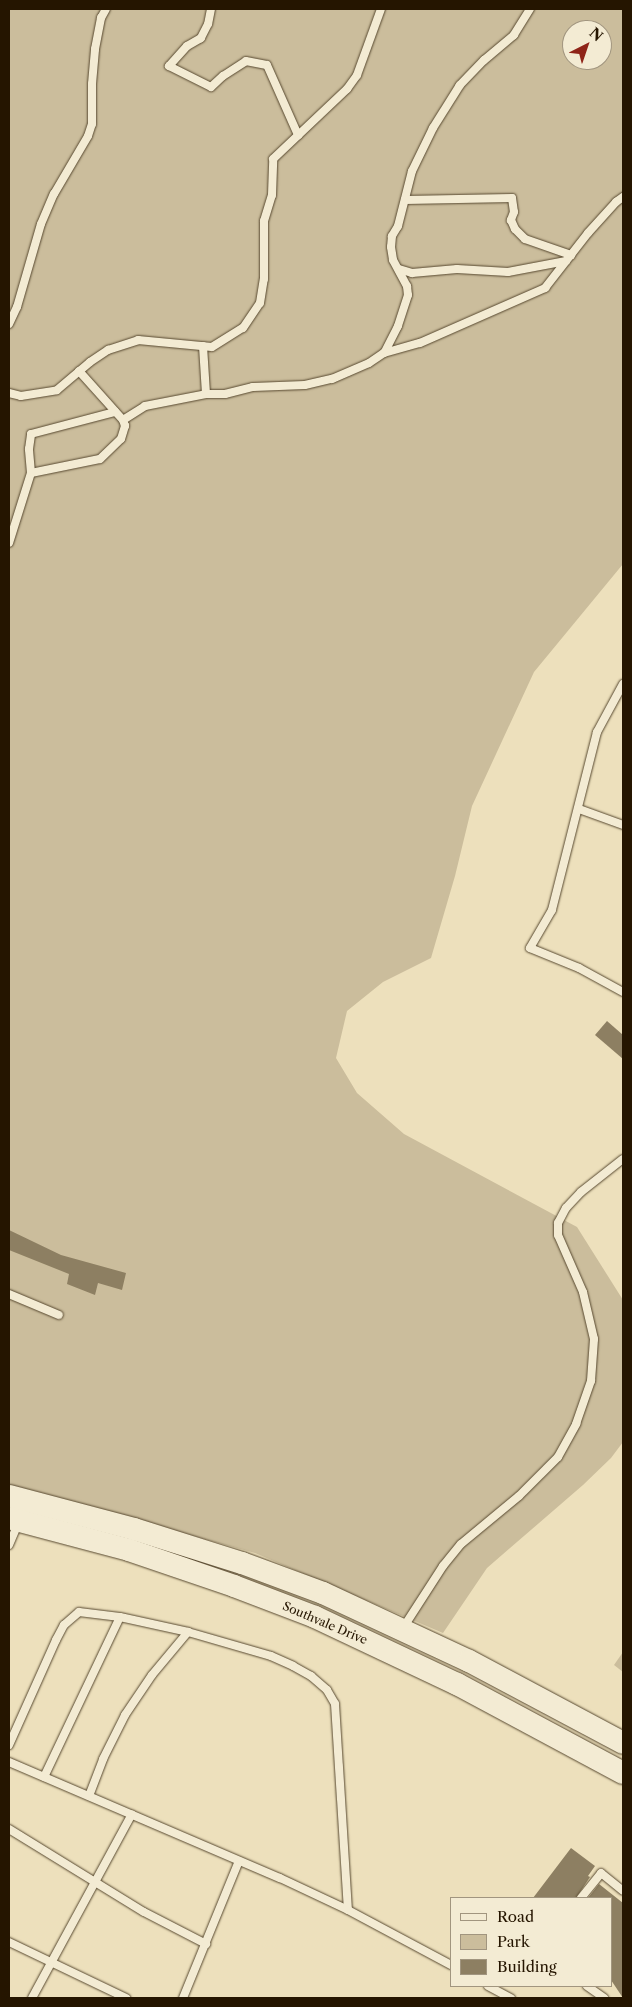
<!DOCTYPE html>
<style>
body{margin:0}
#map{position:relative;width:632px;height:2007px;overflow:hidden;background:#ede0bc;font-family:"Libre Caslon Text",serif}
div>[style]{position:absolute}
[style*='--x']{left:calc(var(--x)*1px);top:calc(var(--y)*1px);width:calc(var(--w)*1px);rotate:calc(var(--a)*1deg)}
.green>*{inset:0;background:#cbbd9c}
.building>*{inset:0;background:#8d7f62}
.roads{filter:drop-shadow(0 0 1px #57482f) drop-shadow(0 0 1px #57482f)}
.lane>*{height:8px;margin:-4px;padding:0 4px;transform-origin:4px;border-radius:4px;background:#f3ebd3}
.secondary>*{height:22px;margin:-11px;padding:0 11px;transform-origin:11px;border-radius:11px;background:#f3ebd3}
span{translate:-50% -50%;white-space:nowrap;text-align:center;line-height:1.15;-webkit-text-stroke:4px #f3ebd3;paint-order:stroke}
.street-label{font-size:12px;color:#251500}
.frame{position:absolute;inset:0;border:10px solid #251500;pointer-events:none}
.legend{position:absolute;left:450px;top:1897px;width:162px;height:90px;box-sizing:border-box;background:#f3ebd3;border:1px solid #a1957f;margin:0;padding:6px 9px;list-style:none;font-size:15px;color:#251500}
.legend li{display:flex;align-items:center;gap:10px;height:25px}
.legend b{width:25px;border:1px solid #a1957f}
.north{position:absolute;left:562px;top:20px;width:50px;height:50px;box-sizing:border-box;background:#f3ebd3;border:1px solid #a1957f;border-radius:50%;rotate:41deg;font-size:14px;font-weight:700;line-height:20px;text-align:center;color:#251500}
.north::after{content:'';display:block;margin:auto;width:18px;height:22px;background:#8f2418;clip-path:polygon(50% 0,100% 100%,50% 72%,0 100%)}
</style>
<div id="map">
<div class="green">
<i style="clip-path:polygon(evenodd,9px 9px,623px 9px,623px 564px,534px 672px,472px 806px,455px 876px,431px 958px,383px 982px,347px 1011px,336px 1058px,357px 1093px,404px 1134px,577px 1227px,623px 1300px,623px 1442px,611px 1458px,583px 1485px,487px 1568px,443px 1633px,255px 1553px,9px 1485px,9px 9px,572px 30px,602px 30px,602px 60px,572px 60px,572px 30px)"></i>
<i style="clip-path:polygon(623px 1652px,623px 1672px,614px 1665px)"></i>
</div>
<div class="building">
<i style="clip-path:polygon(607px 1021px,623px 1035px,623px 1059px,595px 1035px)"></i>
<i style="clip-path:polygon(9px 1230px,61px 1255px,126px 1273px,122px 1290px,98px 1283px,95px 1295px,67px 1284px,69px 1274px,9px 1250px)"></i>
<i style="clip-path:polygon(571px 1848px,595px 1866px,588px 1876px,590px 1877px,576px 1898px,533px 1898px)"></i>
<i style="clip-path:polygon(599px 1884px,623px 1903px,623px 1998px,611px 1980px,611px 1898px,588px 1898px)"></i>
</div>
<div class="roads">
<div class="lane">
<i style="--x:211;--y:9;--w:15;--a:101"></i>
<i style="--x:208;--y:24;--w:16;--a:117"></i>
<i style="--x:201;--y:38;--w:16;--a:150"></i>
<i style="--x:187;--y:46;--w:27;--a:132"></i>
<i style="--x:169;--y:66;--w:47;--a:26.6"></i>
<i style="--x:211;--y:87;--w:16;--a:-43"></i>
<i style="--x:223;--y:76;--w:27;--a:-33"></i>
<i style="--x:246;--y:61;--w:21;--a:11"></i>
<i style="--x:267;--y:65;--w:77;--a:66.1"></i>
<i style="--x:530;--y:9;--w:31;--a:122"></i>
<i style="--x:514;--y:35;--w:39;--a:140"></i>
<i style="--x:484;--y:60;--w:35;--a:134"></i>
<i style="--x:460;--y:85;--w:51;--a:122.1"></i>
<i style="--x:433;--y:128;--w:48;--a:116"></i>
<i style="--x:412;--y:171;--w:57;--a:104.3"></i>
<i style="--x:398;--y:226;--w:12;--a:121"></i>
<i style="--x:392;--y:236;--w:11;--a:95"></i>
<i style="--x:391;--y:247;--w:13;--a:81"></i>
<i style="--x:393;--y:260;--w:30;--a:62"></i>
<i style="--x:407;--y:286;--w:9;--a:84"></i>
<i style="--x:408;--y:295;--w:33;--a:108"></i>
<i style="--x:398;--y:326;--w:30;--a:117"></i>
<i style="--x:384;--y:353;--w:37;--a:-16"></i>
<i style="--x:420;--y:343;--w:137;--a:-23.7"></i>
<i style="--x:545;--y:288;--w:70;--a:-52"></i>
<i style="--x:588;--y:233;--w:42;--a:-47.9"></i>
<i style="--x:616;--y:202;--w:9;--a:-36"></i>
<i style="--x:405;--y:200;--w:107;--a:-1.1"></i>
<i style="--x:512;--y:198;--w:14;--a:82"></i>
<i style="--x:514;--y:212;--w:9;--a:111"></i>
<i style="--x:511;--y:220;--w:10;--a:66"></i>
<i style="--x:515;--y:229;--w:14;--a:45"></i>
<i style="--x:525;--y:239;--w:49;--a:19.2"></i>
<i style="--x:399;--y:269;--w:14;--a:17"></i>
<i style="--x:412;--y:273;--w:45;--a:-5.1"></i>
<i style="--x:457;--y:269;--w:51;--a:3.4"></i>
<i style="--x:508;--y:272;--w:59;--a:-10.7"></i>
<i style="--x:9;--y:324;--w:19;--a:-65"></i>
<i style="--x:17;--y:307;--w:86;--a:-73.9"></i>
<i style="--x:41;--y:224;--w:33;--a:-67"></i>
<i style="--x:54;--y:194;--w:67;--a:-59.6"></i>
<i style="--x:88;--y:136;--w:13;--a:-72"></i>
<i style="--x:92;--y:124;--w:40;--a:-90"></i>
<i style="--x:92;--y:84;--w:35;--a:-85"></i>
<i style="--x:95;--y:49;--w:32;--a:-79"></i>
<i style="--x:101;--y:18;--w:10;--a:-61"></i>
<i style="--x:203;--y:346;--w:48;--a:86.4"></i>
<i style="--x:79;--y:371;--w:66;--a:48.1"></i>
<i style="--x:123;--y:420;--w:26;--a:-32"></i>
<i style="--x:145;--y:406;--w:62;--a:-11.1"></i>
<i style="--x:206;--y:394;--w:19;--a:0"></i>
<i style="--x:225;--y:394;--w:29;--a:-14"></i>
<i style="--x:253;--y:387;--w:52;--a:-2.2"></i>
<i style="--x:305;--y:385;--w:28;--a:-13"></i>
<i style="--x:332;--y:379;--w:40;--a:-23.4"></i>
<i style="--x:369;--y:363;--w:18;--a:-34"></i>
<i style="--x:9;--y:393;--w:12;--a:14"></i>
<i style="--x:21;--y:396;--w:36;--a:-9"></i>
<i style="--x:57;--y:390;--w:43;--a:-40.3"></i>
<i style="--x:90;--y:362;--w:22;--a:-34"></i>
<i style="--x:108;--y:350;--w:32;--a:-18"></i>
<i style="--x:138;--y:340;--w:74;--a:5.4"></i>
<i style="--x:212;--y:347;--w:36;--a:-32"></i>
<i style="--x:243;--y:328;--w:30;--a:-56"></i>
<i style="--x:260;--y:303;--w:24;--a:-81"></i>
<i style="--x:264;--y:279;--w:58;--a:-90"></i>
<i style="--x:264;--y:221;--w:27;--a:-73"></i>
<i style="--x:272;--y:195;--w:36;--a:-88"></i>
<i style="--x:273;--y:159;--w:102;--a:-43.4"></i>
<i style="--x:347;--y:89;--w:17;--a:-54"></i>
<i style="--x:357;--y:75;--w:70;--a:-70"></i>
<i style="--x:31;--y:473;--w:24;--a:-95"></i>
<i style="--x:29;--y:449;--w:15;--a:-82"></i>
<i style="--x:31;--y:434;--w:87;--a:-14.7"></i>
<i style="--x:9;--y:543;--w:73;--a:-72.6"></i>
<i style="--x:31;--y:473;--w:70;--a:-11.5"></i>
<i style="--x:100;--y:459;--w:29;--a:-44"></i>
<i style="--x:121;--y:439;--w:14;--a:-73"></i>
<i style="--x:125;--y:426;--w:6;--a:-108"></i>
<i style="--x:623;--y:684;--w:55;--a:118.4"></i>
<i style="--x:597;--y:732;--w:184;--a:104.2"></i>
<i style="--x:552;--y:910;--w:44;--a:120.1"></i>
<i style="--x:530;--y:948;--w:53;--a:22.2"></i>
<i style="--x:579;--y:968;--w:50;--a:28.6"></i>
<i style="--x:579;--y:809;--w:47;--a:20"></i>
<i style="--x:9;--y:1294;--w:54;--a:22.8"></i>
<i style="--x:9;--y:1545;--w:25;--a:-67"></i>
<i style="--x:403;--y:1628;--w:74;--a:-57.2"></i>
<i style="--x:443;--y:1566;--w:28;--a:-51"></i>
<i style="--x:461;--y:1544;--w:75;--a:-39.6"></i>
<i style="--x:519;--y:1496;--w:55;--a:-45"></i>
<i style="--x:558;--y:1457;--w:38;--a:-61"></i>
<i style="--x:576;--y:1424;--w:46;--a:-70.8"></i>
<i style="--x:591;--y:1381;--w:42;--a:-85.9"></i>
<i style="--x:594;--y:1339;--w:48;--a:-103.2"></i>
<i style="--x:583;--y:1292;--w:62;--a:-113.7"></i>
<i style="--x:558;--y:1235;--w:12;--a:-90"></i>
<i style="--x:558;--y:1223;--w:17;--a:-62"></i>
<i style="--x:566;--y:1208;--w:22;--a:-47"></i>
<i style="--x:581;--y:1192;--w:53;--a:-38.2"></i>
<i style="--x:9;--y:1745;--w:115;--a:-65.9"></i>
<i style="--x:56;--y:1640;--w:17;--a:-62"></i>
<i style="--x:64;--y:1625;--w:20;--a:-41"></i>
<i style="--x:79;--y:1612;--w:41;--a:7"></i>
<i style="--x:120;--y:1617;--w:70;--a:12.4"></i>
<i style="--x:188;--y:1632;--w:86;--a:16.1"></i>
<i style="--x:271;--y:1656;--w:24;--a:24"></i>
<i style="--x:293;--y:1666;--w:21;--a:29"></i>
<i style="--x:311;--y:1676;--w:21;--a:41"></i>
<i style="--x:327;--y:1690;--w:16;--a:60"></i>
<i style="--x:335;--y:1704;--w:206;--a:86.4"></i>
<i style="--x:9;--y:1762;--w:295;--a:23.2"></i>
<i style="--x:280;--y:1878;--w:75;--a:25.2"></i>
<i style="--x:348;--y:1910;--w:117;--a:28.1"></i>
<i style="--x:44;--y:1777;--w:177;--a:-64.6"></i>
<i style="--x:89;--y:1796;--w:40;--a:-69"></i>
<i style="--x:103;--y:1759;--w:49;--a:-63.4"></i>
<i style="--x:125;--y:1715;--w:48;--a:-56"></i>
<i style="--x:152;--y:1675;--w:56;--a:-50.1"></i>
<i style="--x:9;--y:1829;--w:158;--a:31.6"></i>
<i style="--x:144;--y:1912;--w:70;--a:27.3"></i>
<i style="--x:581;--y:1898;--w:32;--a:-51"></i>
<i style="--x:601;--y:1873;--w:28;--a:39"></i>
<i style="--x:9;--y:1942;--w:130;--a:25.6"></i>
<i style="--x:488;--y:1986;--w:26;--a:28"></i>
<i style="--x:587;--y:1986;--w:21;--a:35"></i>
<i style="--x:32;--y:1998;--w:209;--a:-61.5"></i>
<i style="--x:183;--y:1998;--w:148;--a:-67.8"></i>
</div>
<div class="secondary">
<i style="--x:9;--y:1496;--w:129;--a:14.8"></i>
<i style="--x:134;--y:1529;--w:113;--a:17.5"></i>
<i style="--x:242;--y:1563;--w:86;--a:20.3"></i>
<i style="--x:323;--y:1593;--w:161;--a:25"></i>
<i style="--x:469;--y:1661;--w:174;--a:28"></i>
<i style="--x:9;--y:1518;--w:124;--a:14.9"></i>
<i style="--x:129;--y:1550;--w:111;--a:18.9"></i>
<i style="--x:234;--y:1586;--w:87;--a:20.9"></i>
<i style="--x:315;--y:1617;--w:157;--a:25.3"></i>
<i style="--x:457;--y:1684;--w:188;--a:28.2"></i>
</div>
</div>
<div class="street-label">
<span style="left:325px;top:1623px;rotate:23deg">Southvale Drive</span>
</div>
<div class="frame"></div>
<ul class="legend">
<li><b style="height:6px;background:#f3ebd3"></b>Road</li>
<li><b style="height:14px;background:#cbbd9c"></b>Park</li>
<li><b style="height:14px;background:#8d7f62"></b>Building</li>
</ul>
<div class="north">N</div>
</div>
